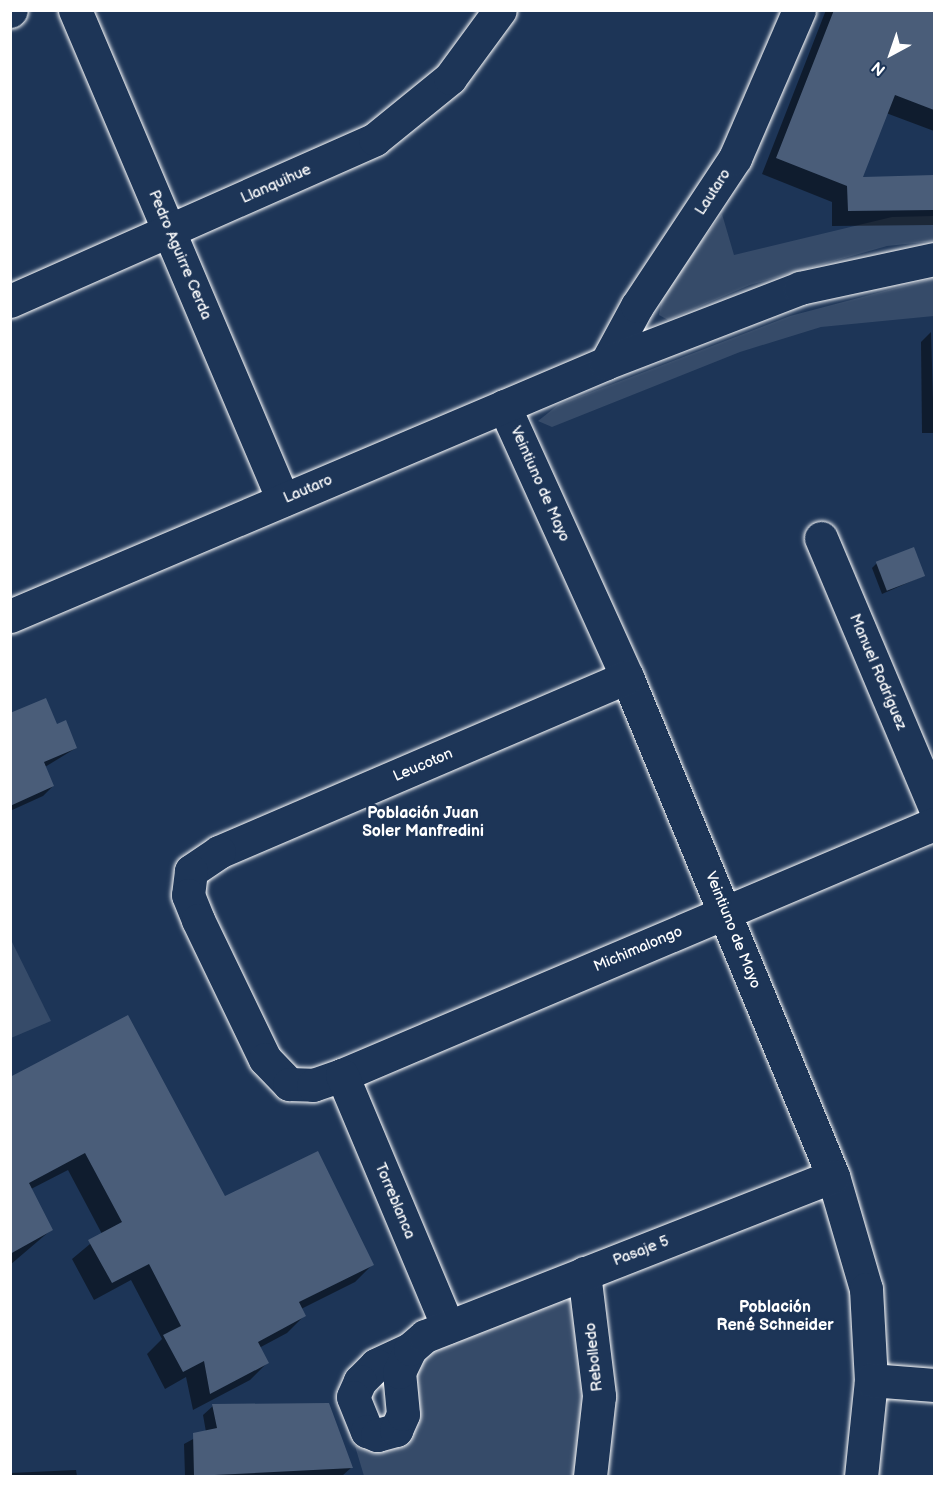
<!DOCTYPE html>
<meta charset="utf-8">
<style>
body{margin:0}
#map{position:relative;width:945px;height:1487px;overflow:hidden;background:#1d3557;font-family:"Balsamiq Sans",sans-serif}
div>[style]{position:absolute}
[style*='--x']{left:calc(var(--x)*1px);top:calc(var(--y)*1px);width:calc(var(--w)*1px);rotate:calc(var(--a)*1deg)}
.green>*{inset:0;background:#364b69}
.shadow>*{inset:0;background:#0007}
.building>*{inset:0;background:#4a5d79;transform-origin:0 0}
.roads{filter:drop-shadow(0 0 2px #fff) drop-shadow(0 0 2px #fff)}
.street>*{height:33px;margin:-16.5px;padding:0 16.5px;transform-origin:16.5px;border-radius:16.5px;background:#1d3557}
span{translate:-50% -50%;white-space:nowrap;text-align:center;line-height:1.15;-webkit-text-stroke:4.5px #1d3557;paint-order:stroke}
.street-label{font-size:15px;color:#fff}
.neighbourhood-label{font-size:16px;color:#fff;font-weight:700}
.frame{position:absolute;inset:0;border:12px solid #fff;pointer-events:none}
.north{position:absolute;left:861px;top:24px;width:60px;height:60px;-webkit-text-stroke:4px #1d3557;paint-order:stroke;rotate:220deg;font-size:16px;font-weight:700;line-height:24px;text-align:center;color:#fff}
.north::after{content:'';display:block;margin:auto;width:21px;height:27px;background:#fff;clip-path:polygon(50% 0,100% 100%,50% 72%,0 100%)}
</style>
<div id="map">
<div class="green">
<i style="clip-path:polygon(722px 214px,734px 255px,892px 217px,934px 216px,934px 241px,887px 246px,750px 285px,668px 320px,659px 315px,663px 293px)"></i>
<i style="clip-path:polygon(934px 278px,934px 316px,821px 327px,740px 352px,552px 427px,538px 421px,558px 405px,790px 316px)"></i>
<i style="clip-path:polygon(11px 940px,51px 1021px,11px 1038px,10px 1038px)"></i>
<i style="clip-path:polygon(573px 1295px,588px 1398px,579px 1476px,364px 1476px,355px 1446px,374px 1442px,426px 1350px)"></i>
</div>
<div class="shadow">
<i style="clip-path:polygon(826px 10px,934px 10px,934px 131px,886px 113px,861px 178px,934px 177px,934px 225px,832px 226px,832px 202px,762px 174px)"></i>
<i style="clip-path:polygon(931px 332px,934px 433px,922px 433px,921px 342px)"></i>
<i style="clip-path:polygon(877px 563px,923px 576px,882px 594px,872px 568px)"></i>
<i style="clip-path:polygon(10px 715px,56px 726px,76px 748px,45px 767px,53px 786px,43px 796px,10px 811px)"></i>
<i style="clip-path:polygon(10px 1079px,224px 1198px,372px 1265px,355px 1282px,301px 1309px,304px 1316px,287px 1333px,259px 1348px,267px 1363px,250px 1380px,193px 1410px,186px 1377px,165px 1389px,147px 1354px,162px 1339px,131px 1280px,94px 1300px,72px 1259px,102px 1234px,68px 1170px,31px 1189px,51px 1230px,10px 1265px)"></i>
<i style="clip-path:polygon(213px 1406px,352px 1467px,342px 1476px,185px 1476px,184px 1444px,206px 1432px,203px 1415px)"></i>
<i style="clip-path:polygon(76px 1470px,77px 1476px,10px 1476px,10px 1473px)"></i>
</div>
<div class="building">
<i style="clip-path:polygon(834px 10px,934px 10px,934px 110px,895px 95px,863px 177px,934px 175px,934px 210px,848px 211px,847px 186px,776px 158px)"></i>
<i style="left:914px;top:547px;width:31px;height:41px;rotate:69deg"></i>
<i style="clip-path:polygon(46px 698px,57px 724px,66px 720px,77px 748px,44px 762px,54px 786px,10px 806px,10px 713px)"></i>
<i style="clip-path:polygon(128px 1015px,225px 1196px,318px 1151px,374px 1265px,299px 1302px,306px 1316px,258px 1342px,269px 1363px,210px 1394px,204px 1361px,183px 1372px,163px 1335px,181px 1326px,149px 1264px,112px 1283px,88px 1240px,122px 1222px,85px 1153px,29px 1183px,53px 1230px,10px 1254px,10px 1077px)"></i>
<i style="clip-path:polygon(329px 1403px,353px 1468px,194px 1476px,193px 1433px,217px 1428px,212px 1404px)"></i>
</div>
<div class="roads">
<div class="street">
<i style="--x:75;--y:10;--w:532;--a:67"></i>
<i style="--x:10;--y:11;--w:1;--a:-45"></i>
<i style="--x:10;--y:301;--w:399;--a:-23.9"></i>
<i style="--x:375;--y:139;--w:97;--a:-39.1"></i>
<i style="--x:450;--y:78;--w:84;--a:-53.7"></i>
<i style="--x:606;--y:363;--w:65;--a:-61.5"></i>
<i style="--x:637;--y:306;--w:178;--a:-56.5"></i>
<i style="--x:735;--y:158;--w:161;--a:-66.6"></i>
<i style="--x:504;--y:406;--w:298;--a:65.6"></i>
<i style="--x:627;--y:677;--w:540;--a:67.57"></i>
<i style="--x:833;--y:1176;--w:118;--a:73.7"></i>
<i style="--x:866;--y:1289;--w:91;--a:86.9"></i>
<i style="--x:871;--y:1380;--w:97;--a:95.9"></i>
<i style="--x:821;--y:538;--w:291;--a:67.1"></i>
<i style="--x:10;--y:616;--w:647;--a:-23"></i>
<i style="--x:606;--y:363;--w:208;--a:-21.1"></i>
<i style="--x:800;--y:288;--w:137;--a:-12.2"></i>
<i style="--x:627;--y:677;--w:444;--a:156.8"></i>
<i style="--x:219;--y:852;--w:34;--a:146"></i>
<i style="--x:191;--y:871;--w:24;--a:97"></i>
<i style="--x:188;--y:895;--w:27;--a:68"></i>
<i style="--x:198;--y:920;--w:154;--a:64.3"></i>
<i style="--x:265;--y:1059;--w:35;--a:46"></i>
<i style="--x:289;--y:1084;--w:24;--a:2"></i>
<i style="--x:313;--y:1085;--w:31;--a:-19"></i>
<i style="--x:342;--y:1075;--w:643;--a:-22.98"></i>
<i style="--x:342;--y:1075;--w:273;--a:67.2"></i>
<i style="--x:584;--y:1273;--w:124;--a:83"></i>
<i style="--x:599;--y:1396;--w:81;--a:96.4"></i>
<i style="--x:410;--y:1349;--w:38;--a:155"></i>
<i style="--x:376;--y:1365;--w:23;--a:135"></i>
<i style="--x:360;--y:1381;--w:17;--a:114"></i>
<i style="--x:353;--y:1397;--w:37;--a:68"></i>
<i style="--x:367;--y:1431;--w:11;--a:22"></i>
<i style="--x:377;--y:1435;--w:20;--a:-15"></i>
<i style="--x:396;--y:1430;--w:17;--a:-66"></i>
<i style="--x:403;--y:1414;--w:42;--a:-95.4"></i>
<i style="--x:399;--y:1372;--w:25;--a:-64"></i>
<i style="--x:410;--y:1349;--w:20;--a:-41"></i>
<i style="--x:425;--y:1336;--w:438;--a:-21.4"></i>
<i style="--x:871;--y:1380;--w:63;--a:4.5"></i>
</div>
</div>
<div class="street-label">
<span style="left:276px;top:184px;rotate:-24deg">Llanquihue</span>
<span style="left:713px;top:192px;rotate:-57deg">Lautaro</span>
<span style="left:180px;top:255px;rotate:67deg">Pedro Aguirre Cerda</span>
<span style="left:540px;top:484px;rotate:66deg">Veintiuno de Mayo</span>
<span style="left:308px;top:489px;rotate:-23deg">Lautaro</span>
<span style="left:878px;top:672px;rotate:67deg">Manuel Rodríguez</span>
<span style="left:423px;top:765px;rotate:-23deg">Leucoton</span>
<span style="left:733px;top:930px;rotate:68deg">Veintiuno de Mayo</span>
<span style="left:638px;top:949px;rotate:-23deg">Michimalongo</span>
<span style="left:395px;top:1201px;rotate:67deg">Torreblanca</span>
<span style="left:641px;top:1251px;rotate:-21deg">Pasaje 5</span>
<span style="left:594px;top:1357px;rotate:-96deg">Rebolledo</span>
</div>
<div class="neighbourhood-label">
<span style="left:423px;top:823px">Población Juan<br>Soler Manfredini</span>
<span style="left:775px;top:1317px">Población<br>René Schneider</span>
</div>
<div class="frame"></div>
<div class="north">N</div>
</div>
